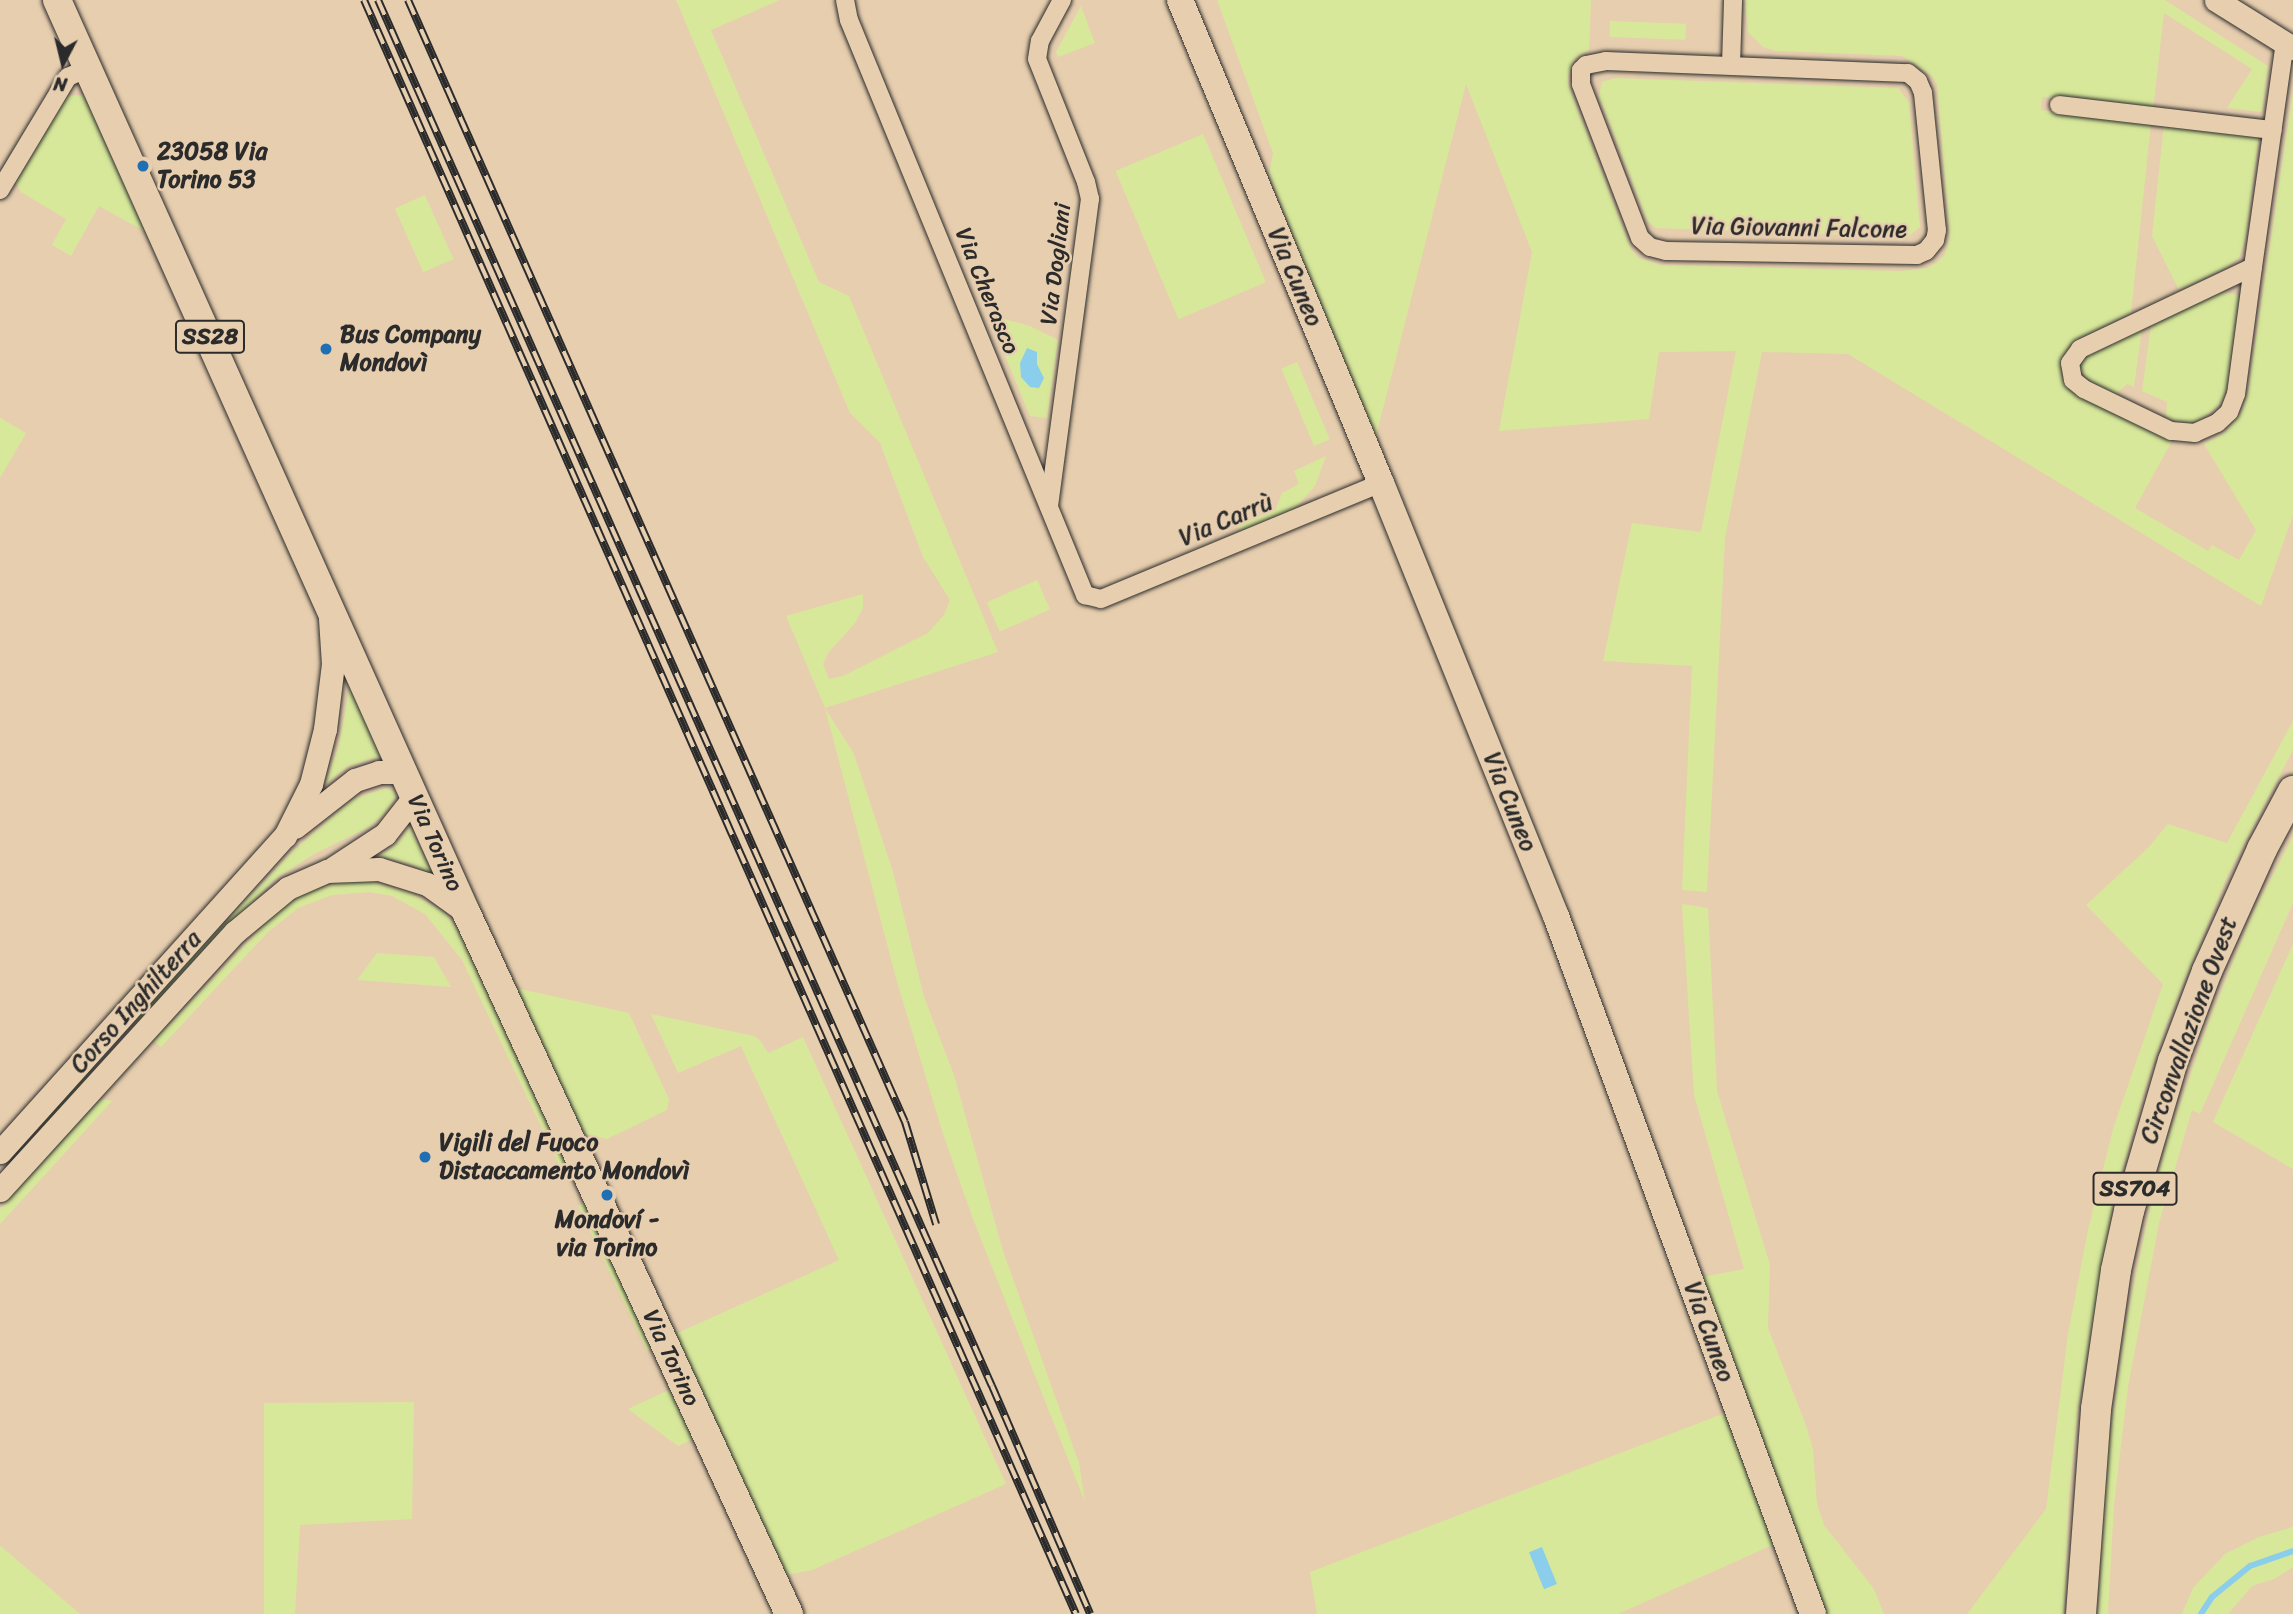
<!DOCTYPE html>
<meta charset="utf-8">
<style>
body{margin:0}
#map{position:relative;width:2293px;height:1614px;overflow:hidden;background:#e7ceaf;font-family:Sriracha,sans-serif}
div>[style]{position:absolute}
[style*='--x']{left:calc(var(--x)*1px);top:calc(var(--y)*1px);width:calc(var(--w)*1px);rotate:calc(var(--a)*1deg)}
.green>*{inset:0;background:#d8e89b;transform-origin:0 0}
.water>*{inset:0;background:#8aceeb;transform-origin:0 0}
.stream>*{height:6px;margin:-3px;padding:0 3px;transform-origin:3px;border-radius:3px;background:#8aceeb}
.roads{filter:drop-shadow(0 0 2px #2b2b2b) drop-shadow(0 0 2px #2b2b2b)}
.minor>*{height:18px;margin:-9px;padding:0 9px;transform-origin:9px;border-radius:9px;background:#e7ceaf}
.tertiary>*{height:23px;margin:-11.5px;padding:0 11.5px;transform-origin:11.5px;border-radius:11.5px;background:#e7ceaf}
.secondary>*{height:26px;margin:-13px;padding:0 13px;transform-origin:13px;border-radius:13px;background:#e7ceaf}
.primary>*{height:28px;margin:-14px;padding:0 14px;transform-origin:14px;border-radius:14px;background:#e7ceaf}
.trunk>*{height:30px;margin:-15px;padding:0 15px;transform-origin:15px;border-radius:15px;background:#e7ceaf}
.rail>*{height:8px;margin-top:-4px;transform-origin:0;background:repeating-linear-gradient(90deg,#e7ceaf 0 16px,#2b2b2b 0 32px);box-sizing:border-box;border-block:2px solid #2b2b2b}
.dots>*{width:19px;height:19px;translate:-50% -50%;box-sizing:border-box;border:4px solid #e7ceaf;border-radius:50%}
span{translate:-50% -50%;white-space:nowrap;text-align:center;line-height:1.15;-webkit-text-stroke:5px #e7ceaf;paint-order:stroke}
.shield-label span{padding:2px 5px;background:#e7ceaf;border:2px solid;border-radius:5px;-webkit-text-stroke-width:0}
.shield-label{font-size:23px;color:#2b2b2b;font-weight:700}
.poi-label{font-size:24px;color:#2b2b2b;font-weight:700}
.left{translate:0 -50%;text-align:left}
.street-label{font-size:24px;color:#2b2b2b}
.north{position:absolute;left:28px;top:28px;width:70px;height:70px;-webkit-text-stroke:5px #e7ceaf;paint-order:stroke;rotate:187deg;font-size:19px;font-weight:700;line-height:28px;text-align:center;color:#2b2b2b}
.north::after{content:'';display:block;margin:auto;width:24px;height:32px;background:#2b2b2b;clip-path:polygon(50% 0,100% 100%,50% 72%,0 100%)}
</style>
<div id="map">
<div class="green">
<i style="clip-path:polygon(676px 0,780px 0,711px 30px,819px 282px,849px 296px,998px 652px,825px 708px,854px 754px,893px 872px,924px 997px,954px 1075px,1003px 1251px,1079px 1463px,1085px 1502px,973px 1219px,944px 1137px,897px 982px,825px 708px,786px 616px,863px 594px,863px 608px,855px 623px,828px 653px,823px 664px,829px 679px,843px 676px,928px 633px,944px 615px,950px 600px,923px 557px,880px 443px,850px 413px)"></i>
<i style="clip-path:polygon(1217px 0,1591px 0,1589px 50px,1575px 58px,1568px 77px,1569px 87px,1631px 249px,1639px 258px,1661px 265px,1900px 271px,1927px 268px,1937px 262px,1944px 256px,1950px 238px,1937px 85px,1933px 77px,1903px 56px,1776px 51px,1763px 47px,1748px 32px,1745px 0,2165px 0,2268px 66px,2262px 112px,2227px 108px,2252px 69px,2164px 13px,2153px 110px,2042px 97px,2041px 110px,2151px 123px,2131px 313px,2073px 342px,2061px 360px,2061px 375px,2068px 388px,2078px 395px,2172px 441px,2135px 508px,2208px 551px,2212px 545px,2239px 560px,2256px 530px,2204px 444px,2226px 432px,2242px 411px,2248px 392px,2293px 91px,2293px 515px,2261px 606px,1848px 354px,1762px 352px,1725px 538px,1707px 892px,1682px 890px,1692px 666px,1603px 661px,1632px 523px,1701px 532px,1736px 351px,1659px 352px,1649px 419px,1499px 431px,1532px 252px,1466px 84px,1375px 440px,1269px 175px,1273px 153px)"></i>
<i style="clip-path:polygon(1081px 6px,1095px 43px,1058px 57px,1056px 52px)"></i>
<i style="left:1610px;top:21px;width:76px;height:16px;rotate:2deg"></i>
<i style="clip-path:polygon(1615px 78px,1898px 88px,1909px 102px,1920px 227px,1908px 237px,1655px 228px,1647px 220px,1599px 96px,1602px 82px)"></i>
<i style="clip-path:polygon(84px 95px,146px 232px,99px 206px,71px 256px,52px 245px,66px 219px,21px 192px,14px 179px,63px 96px)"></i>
<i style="clip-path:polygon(2164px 124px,2259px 135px,2246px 237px,2239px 258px,2224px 269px,2179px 290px,2152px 236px)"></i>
<i style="left:1203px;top:134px;width:161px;height:95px;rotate:67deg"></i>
<i style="left:425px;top:195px;width:70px;height:33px;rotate:66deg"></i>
<i style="clip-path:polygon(2222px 292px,2239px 295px,2227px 386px,2221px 404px,2199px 421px,2189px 423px,2166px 418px,2167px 402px,2142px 391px,2151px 325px)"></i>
<i style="clip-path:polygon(988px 315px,1030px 326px,1058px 340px,1047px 418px,1030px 416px)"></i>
<i style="clip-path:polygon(2142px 328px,2134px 387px,2127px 384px,2116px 394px,2090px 381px,2081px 373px,2080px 363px,2086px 356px)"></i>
<i style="left:1297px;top:362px;width:84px;height:17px;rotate:67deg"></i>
<i style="clip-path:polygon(0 418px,26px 433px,0 478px)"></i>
<i style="clip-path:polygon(1326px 456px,1315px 486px,1294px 510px,1243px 532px,1236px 526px,1276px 509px,1282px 493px,1299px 484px,1294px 471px)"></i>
<i style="left:1037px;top:580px;width:32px;height:55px;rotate:66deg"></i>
<i style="clip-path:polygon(350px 685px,381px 756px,349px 766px,325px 784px,339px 745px)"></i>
<i style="clip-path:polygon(2293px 721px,2293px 750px,2228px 875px,2167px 1023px,2145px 1089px,2113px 1204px,2078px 1408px,2069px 1495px,2064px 1614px,1967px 1614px,2046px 1509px,2068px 1334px,2088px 1230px,2113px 1129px,2163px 984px,2086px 905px,2148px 848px,2168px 824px,2227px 843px)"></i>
<i style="clip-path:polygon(386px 788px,395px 792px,396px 797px,383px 815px,369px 827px,312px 855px,274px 880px,140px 1021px,134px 1022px,135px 1017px,294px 850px,353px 799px)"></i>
<i style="clip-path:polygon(410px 827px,433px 875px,409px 863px,379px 857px,397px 844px)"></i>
<i style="clip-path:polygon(2293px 836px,2293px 903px,2200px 1114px,2192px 1110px,2159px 1223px,2128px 1387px,2114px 1504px,2108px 1614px,2098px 1614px,2109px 1443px,2127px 1318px,2151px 1203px,2168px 1139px,2209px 1021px,2253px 913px)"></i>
<i style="clip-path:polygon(344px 881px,365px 881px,407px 891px,444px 912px,459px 931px,571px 1170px,563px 1173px,462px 960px,425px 914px,392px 896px,369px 892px,332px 895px,298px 908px,267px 933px,161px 1047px,154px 1041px,276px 912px,307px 892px)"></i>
<i style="clip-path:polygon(1682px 904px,1708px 908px,1717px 1091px,1770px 1265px,1768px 1328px,1807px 1428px,1813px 1450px,1817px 1504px,1824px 1525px,1874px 1589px,1884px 1614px,1826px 1614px,1702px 1277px,1744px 1269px,1694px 1095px)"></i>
<i style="clip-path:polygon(2293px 944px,2293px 1169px,2213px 1122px)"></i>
<i style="clip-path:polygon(377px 953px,434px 957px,451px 987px,357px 980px)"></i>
<i style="clip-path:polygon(516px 988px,629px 1013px,669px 1099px,667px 1110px,607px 1139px,581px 1133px)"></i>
<i style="clip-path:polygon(651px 1014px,754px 1036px,759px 1039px,768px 1053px,803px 1037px,1006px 1484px,812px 1570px,782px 1576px,673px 1335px,839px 1260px,741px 1046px,678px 1073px)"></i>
<i style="left:85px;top:1073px;width:6px;height:80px;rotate:39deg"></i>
<i style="clip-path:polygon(105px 1099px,112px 1101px,0 1224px,0 1209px,98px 1102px)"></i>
<i style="clip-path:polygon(585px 1202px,653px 1348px,647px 1351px,578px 1206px)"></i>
<i style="clip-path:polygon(671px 1389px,693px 1439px,678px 1446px,628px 1409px)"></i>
<i style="clip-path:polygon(414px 1402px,412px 1519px,300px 1525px,295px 1614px,264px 1614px,264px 1403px)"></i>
<i style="clip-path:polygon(1725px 1413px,1775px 1544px,1618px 1614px,1317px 1614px,1310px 1572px)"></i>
<i style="clip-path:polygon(2293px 1527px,2293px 1567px,2274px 1579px,2252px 1586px,2228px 1614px,2182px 1614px,2193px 1588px,2225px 1554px,2259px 1537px)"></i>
<i style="clip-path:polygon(0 1546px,2px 1547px,80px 1614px,0 1614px)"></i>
</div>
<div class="water">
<i style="clip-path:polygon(1027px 348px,1037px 352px,1037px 364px,1044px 378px,1039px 388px,1030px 387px,1021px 377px,1020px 363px)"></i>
<i style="left:1542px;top:1547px;width:40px;height:14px;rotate:68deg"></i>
</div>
<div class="stream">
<i style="--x:2201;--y:1614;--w:20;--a:-57"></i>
<i style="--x:2212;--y:1597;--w:49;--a:-39.2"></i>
<i style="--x:2250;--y:1566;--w:46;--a:-19.2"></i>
</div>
<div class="roads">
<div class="minor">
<i style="--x:845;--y:0;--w:20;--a:79"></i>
<i style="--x:849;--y:20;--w:622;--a:67.69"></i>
<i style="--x:1085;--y:595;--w:16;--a:14"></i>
<i style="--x:1101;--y:599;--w:303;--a:-22.5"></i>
<i style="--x:1606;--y:61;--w:302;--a:2.3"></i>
<i style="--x:1908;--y:73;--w:13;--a:39"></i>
<i style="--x:1918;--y:81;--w:13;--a:67"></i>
<i style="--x:1923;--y:93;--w:138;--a:84.2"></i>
<i style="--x:1937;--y:230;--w:10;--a:101"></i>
<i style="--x:1935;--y:240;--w:14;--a:129"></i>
<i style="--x:1926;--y:251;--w:10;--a:156"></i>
<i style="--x:1917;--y:255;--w:251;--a:-179.1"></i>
<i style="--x:1666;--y:251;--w:16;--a:-166"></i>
<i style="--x:1650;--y:247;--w:13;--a:-138"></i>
<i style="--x:1640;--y:238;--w:165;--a:-111"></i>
<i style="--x:1581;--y:84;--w:14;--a:-90"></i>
<i style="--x:1581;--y:70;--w:7;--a:-45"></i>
<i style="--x:1586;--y:65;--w:20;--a:-11"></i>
<i style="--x:1731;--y:65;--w:65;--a:-88.2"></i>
<i style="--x:2059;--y:105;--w:215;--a:6.7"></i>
<i style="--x:0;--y:190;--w:132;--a:-59"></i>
<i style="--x:68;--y:77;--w:22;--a:-24"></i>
<i style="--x:2253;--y:267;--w:128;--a:97.6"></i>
<i style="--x:2236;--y:394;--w:19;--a:111"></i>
<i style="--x:2229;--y:412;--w:16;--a:137"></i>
<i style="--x:2217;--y:423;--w:24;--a:156"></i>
<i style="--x:2195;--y:433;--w:24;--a:-175"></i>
<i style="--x:2171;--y:431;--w:97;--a:-154.2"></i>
<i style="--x:2084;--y:389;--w:14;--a:-141"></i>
<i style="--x:2073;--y:380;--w:17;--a:-100"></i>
<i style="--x:2070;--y:363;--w:17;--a:-54"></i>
<i style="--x:2080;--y:349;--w:191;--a:-25.4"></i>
<i style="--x:2253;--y:267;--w:226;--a:-81.9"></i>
<i style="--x:1049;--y:506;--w:310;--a:-82.4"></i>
<i style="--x:1090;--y:199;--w:17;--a:-103"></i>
<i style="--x:1086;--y:182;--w:132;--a:-111.7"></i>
<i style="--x:1037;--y:59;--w:18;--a:-81"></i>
<i style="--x:1040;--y:41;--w:47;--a:-61.8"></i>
</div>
<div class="tertiary">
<i style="--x:2216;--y:0;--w:91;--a:31.9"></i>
<i style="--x:295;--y:827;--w:76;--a:-38.1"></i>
<i style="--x:355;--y:780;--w:25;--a:-18"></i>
<i style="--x:379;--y:772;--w:24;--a:0"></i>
<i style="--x:333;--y:868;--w:62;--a:-33.2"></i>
<i style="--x:385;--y:834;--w:47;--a:-51.9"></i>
<i style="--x:0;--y:1152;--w:426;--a:-48"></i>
<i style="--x:285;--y:836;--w:58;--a:-63.4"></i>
<i style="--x:311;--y:784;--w:57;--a:-75.7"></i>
<i style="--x:325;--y:729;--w:65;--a:-83"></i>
<i style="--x:333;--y:664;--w:45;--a:-93.8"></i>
<i style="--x:0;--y:1190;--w:349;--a:-47.7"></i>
<i style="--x:235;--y:932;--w:69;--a:-39.7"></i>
<i style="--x:288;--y:888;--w:43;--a:-23.6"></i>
<i style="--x:327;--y:871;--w:52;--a:-2.2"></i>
<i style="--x:379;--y:869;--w:50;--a:17.4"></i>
<i style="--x:427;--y:884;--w:48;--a:35.7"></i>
</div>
<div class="secondary">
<i style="--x:1180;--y:0;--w:523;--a:67.41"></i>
<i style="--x:1381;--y:483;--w:467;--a:68"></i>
<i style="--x:1556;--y:916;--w:744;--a:69.79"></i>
</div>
<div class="primary">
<i style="--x:57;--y:0;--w:1000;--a:65.85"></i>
<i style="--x:466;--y:912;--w:773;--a:65.29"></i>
</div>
<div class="trunk">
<i style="--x:2081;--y:1614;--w:206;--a:-85.8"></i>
<i style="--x:2096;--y:1409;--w:140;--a:-81.8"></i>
<i style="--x:2116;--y:1270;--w:60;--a:-77.6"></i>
<i style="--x:2129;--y:1211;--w:156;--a:-73.7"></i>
<i style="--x:2173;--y:1061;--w:96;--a:-69.3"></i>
<i style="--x:2207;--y:971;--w:134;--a:-65.7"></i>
<i style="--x:2262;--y:849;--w:66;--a:-61.9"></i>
</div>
</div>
<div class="rail">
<i style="--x:364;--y:0;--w:1764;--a:66.2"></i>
<i style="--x:378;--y:0;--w:1516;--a:66.11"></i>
<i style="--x:992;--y:1386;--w:248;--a:66.7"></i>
<i style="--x:408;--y:0;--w:1227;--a:66.11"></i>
<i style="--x:905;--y:1122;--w:107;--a:73.1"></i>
</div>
<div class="dots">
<i style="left:143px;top:166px;background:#1f6fb2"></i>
<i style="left:326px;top:349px;background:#1f6fb2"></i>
<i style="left:425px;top:1157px;background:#1f6fb2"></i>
<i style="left:607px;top:1195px;background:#1f6fb2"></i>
</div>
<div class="shield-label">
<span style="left:210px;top:337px">SS28</span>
<span style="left:2135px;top:1189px">SS704</span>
</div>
<div class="poi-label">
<span class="left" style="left:157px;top:166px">23058 Via<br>Torino 53</span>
<span class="left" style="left:340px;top:349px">Bus Company<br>Mondovì</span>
<span class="left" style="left:439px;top:1157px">Vigili del Fuoco<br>Distaccamento Mondovì</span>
<span style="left:607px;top:1234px">Mondoví -<br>via Torino</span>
</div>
<div class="street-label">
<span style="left:1799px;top:228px;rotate:1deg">Via Giovanni Falcone</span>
<span style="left:1056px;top:264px;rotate:-83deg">Via Dogliani</span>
<span style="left:1295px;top:277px;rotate:67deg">Via Cuneo</span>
<span style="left:987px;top:291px;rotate:68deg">Via Cherasco</span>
<span style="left:1226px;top:520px;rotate:-23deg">Via Carrù</span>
<span style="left:1510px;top:802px;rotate:68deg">Via Cuneo</span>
<span style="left:435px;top:843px;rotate:66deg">Via Torino</span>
<span style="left:136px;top:1002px;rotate:-48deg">Corso Inghilterra</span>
<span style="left:2189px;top:1030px;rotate:-70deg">Circonvallazione Ovest</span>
<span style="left:1709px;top:1332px;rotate:70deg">Via Cuneo</span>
<span style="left:671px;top:1358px;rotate:65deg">Via Torino</span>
</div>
<div class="north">N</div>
</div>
